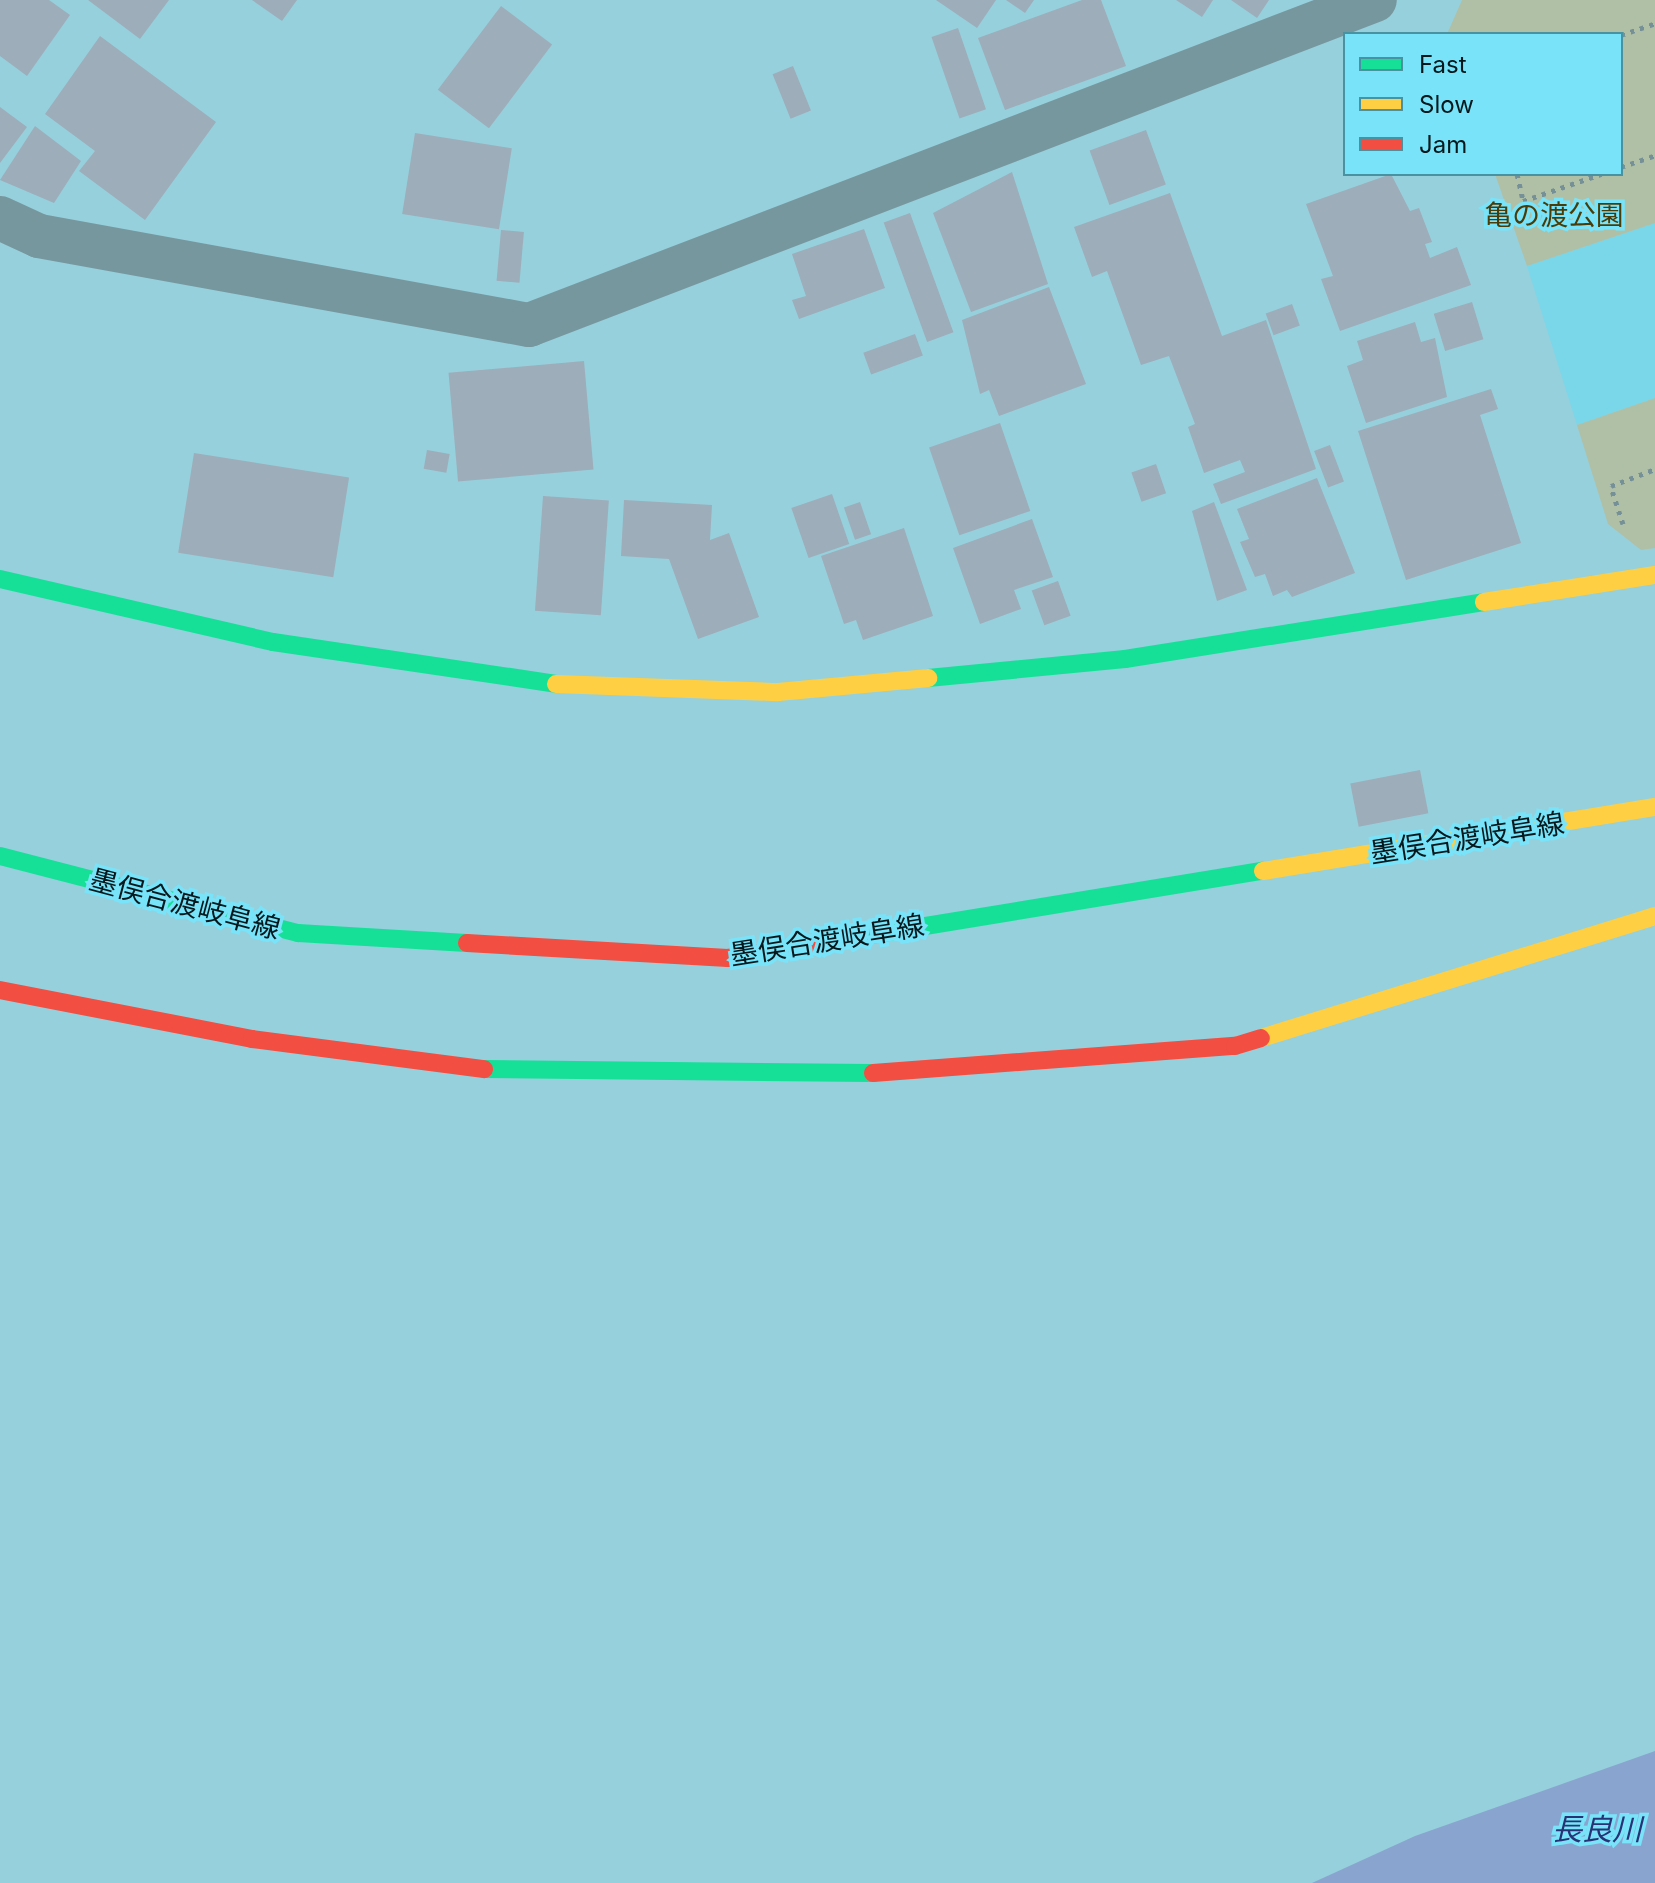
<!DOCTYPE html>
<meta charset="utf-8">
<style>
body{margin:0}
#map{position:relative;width:1655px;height:1883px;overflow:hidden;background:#96d0dc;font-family:Inter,"Noto Sans JP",sans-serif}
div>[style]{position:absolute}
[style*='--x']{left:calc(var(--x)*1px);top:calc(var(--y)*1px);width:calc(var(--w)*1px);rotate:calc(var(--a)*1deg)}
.built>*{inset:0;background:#79d7e9}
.green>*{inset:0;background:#b0c0a6}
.water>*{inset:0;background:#89a5cf}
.building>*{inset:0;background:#9dadba;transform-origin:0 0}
.path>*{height:5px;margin-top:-2.5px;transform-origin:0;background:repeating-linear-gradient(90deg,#759197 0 4px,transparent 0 10px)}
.street>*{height:44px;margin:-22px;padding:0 22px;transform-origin:22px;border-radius:22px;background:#77979e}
.fast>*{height:18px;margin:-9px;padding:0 9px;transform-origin:9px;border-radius:9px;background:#16e098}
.slow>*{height:18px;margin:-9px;padding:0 9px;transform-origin:9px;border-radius:9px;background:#ffcf43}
.jam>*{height:18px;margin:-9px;padding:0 9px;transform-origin:9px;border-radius:9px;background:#f24e42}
span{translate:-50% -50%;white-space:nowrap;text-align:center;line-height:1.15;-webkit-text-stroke:7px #79e4f9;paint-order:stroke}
.park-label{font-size:28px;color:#4a3c08}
.street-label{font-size:28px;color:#02181c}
.water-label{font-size:30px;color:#283376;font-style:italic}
.legend{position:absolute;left:1343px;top:32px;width:280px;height:144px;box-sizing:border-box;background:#79e4f9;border:2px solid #4992a1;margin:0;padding:10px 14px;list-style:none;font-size:24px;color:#02181c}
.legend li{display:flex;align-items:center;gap:16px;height:40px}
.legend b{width:40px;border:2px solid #4992a1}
</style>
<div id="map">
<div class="built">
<i style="clip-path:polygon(1655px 223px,1655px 398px,1577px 425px,1527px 266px)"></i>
</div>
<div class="green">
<i style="clip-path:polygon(1462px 0,1655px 0,1655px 223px,1527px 266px,1495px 174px,1621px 174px,1621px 34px,1447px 34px)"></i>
<i style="clip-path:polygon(1655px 398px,1655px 548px,1641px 550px,1608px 524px,1577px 425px)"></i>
</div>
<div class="water">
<i style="clip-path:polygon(1655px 1751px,1655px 1883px,1312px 1883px,1415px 1836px)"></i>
</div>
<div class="building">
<i style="clip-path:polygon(0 0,49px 0,70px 15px,27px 76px,0 56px)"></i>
<i style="clip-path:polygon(88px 0,169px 0,140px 39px)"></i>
<i style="clip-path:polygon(252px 0,297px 0,282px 21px)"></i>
<i style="clip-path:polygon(936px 0,996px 0,977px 28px)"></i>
<i style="clip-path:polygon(1006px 0,1034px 0,1025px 13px)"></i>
<i style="clip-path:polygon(1082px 0,1101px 0,1126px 66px,1005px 110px,978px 38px)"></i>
<i style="clip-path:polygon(1176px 0,1213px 0,1202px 17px)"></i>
<i style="clip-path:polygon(1231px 0,1269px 0,1257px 18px)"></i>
<i style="left:501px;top:6px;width:64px;height:105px;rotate:37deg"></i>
<i style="left:958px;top:28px;width:86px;height:28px;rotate:71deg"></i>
<i style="clip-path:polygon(100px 36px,216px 122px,145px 220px,79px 171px,95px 151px,45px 114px)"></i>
<i style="left:793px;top:66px;width:48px;height:22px;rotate:68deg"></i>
<i style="clip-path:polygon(0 107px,27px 127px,0 163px)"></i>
<i style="clip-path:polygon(35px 126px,81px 161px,54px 203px,0 180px)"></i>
<i style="left:1146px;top:130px;width:58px;height:60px;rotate:70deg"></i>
<i style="left:415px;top:133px;width:98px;height:82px;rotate:9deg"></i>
<i style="clip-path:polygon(1012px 172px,1048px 284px,971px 312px,933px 213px)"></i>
<i style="clip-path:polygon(1391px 174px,1410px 211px,1419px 208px,1432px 242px,1425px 244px,1430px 258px,1457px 247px,1471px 285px,1340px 331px,1321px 279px,1333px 276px,1306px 204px)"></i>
<i style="clip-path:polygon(1170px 193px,1222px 336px,1266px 320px,1316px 469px,1221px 504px,1213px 484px,1245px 472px,1240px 460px,1204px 473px,1188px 427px,1195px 424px,1169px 356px,1141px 365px,1107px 271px,1092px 277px,1074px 227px)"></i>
<i style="left:910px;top:213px;width:127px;height:28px;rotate:70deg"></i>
<i style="clip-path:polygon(864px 229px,885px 288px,799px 319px,792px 300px,806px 296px,792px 254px)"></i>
<i style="left:501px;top:230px;width:23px;height:51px;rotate:5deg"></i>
<i style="clip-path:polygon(1049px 287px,1086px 384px,999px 416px,989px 390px,980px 394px,962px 320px)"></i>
<i style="left:1472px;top:302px;width:39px;height:40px;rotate:73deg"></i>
<i style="left:1292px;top:304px;width:23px;height:28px;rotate:70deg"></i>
<i style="clip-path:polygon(1415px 322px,1421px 342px,1435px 338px,1447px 397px,1366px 423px,1347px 366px,1363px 360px,1357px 341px)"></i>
<i style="left:915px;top:334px;width:23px;height:55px;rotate:70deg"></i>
<i style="left:584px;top:361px;width:109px;height:136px;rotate:85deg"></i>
<i style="clip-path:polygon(1491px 389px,1498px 409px,1480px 415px,1521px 543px,1406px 580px,1358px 431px)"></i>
<i style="left:1000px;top:423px;width:93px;height:75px;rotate:71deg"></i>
<i style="left:1330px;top:445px;width:39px;height:17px;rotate:69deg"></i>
<i style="left:427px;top:450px;width:23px;height:19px;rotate:10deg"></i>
<i style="left:194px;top:453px;width:157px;height:101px;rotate:9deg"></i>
<i style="left:1156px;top:464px;width:31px;height:26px;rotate:71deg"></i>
<i style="clip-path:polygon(1317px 478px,1355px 573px,1292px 597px,1287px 590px,1273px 596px,1265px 574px,1255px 577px,1240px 542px,1249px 539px,1237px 509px)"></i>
<i style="left:832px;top:494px;width:53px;height:43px;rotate:71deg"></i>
<i style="left:543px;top:496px;width:66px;height:115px;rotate:4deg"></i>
<i style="clip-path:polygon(624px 500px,712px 505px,710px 540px,729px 533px,759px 617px,698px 639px,669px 559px,621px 556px)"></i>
<i style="left:860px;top:502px;width:34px;height:17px;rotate:71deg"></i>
<i style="clip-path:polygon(1214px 502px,1247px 590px,1217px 601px,1192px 511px)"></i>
<i style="clip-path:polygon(1032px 519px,1053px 577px,1014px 590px,1021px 609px,980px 624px,953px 548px)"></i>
<i style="clip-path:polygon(904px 528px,933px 616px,863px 640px,856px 620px,844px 624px,821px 556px)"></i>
<i style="left:1058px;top:581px;width:37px;height:28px;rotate:70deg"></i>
<i style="left:1420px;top:770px;width:44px;height:71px;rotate:79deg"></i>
</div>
<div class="path">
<i style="--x:1621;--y:35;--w:36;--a:-19"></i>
<i style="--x:1621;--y:167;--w:36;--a:-19"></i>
<i style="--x:1517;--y:174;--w:28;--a:77"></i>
<i style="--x:1523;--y:201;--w:83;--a:-19.1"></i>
<i style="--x:1623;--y:524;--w:40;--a:-108"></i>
<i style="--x:1611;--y:486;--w:47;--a:-21.1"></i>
</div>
<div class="street">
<i style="--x:0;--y:218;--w:43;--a:24.8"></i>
<i style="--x:39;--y:236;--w:498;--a:10.3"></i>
<i style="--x:529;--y:325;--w:906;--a:-21.01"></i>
</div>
<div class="fast">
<i style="--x:0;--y:579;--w:280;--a:13"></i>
<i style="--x:273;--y:642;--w:286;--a:8.4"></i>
<i style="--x:928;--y:678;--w:198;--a:-5.5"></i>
<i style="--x:1125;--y:659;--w:363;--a:-9"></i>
<i style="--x:0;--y:856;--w:308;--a:14.5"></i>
<i style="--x:298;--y:933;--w:169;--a:3.4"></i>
<i style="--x:809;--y:945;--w:460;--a:-9.3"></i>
<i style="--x:484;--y:1069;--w:389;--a:0.6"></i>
</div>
<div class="slow">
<i style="--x:1484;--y:602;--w:173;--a:-9"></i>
<i style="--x:556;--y:684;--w:222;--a:2.1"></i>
<i style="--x:778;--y:692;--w:151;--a:-5.3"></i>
<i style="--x:1263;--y:871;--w:397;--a:-9.3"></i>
<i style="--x:1261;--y:1038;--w:412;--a:-17.2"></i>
</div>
<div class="jam">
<i style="--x:467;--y:943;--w:261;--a:3.3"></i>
<i style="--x:728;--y:958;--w:82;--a:-9.1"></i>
<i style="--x:0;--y:990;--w:257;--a:11"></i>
<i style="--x:252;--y:1039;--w:234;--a:7.4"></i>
<i style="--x:873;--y:1073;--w:363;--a:-4.3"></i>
<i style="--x:1235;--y:1046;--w:27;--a:-17"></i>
</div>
<div class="park-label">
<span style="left:1554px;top:215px">亀の渡公園</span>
</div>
<div class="street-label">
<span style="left:1467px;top:838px;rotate:-9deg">墨俣合渡岐阜線</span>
<span style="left:185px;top:904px;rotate:15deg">墨俣合渡岐阜線</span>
<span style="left:827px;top:940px;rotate:-9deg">墨俣合渡岐阜線</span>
</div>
<div class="water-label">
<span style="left:1597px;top:1829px">長良川</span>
</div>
<ul class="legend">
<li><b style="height:10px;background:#16e098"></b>Fast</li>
<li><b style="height:10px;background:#ffcf43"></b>Slow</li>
<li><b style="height:10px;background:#f24e42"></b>Jam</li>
</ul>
</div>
